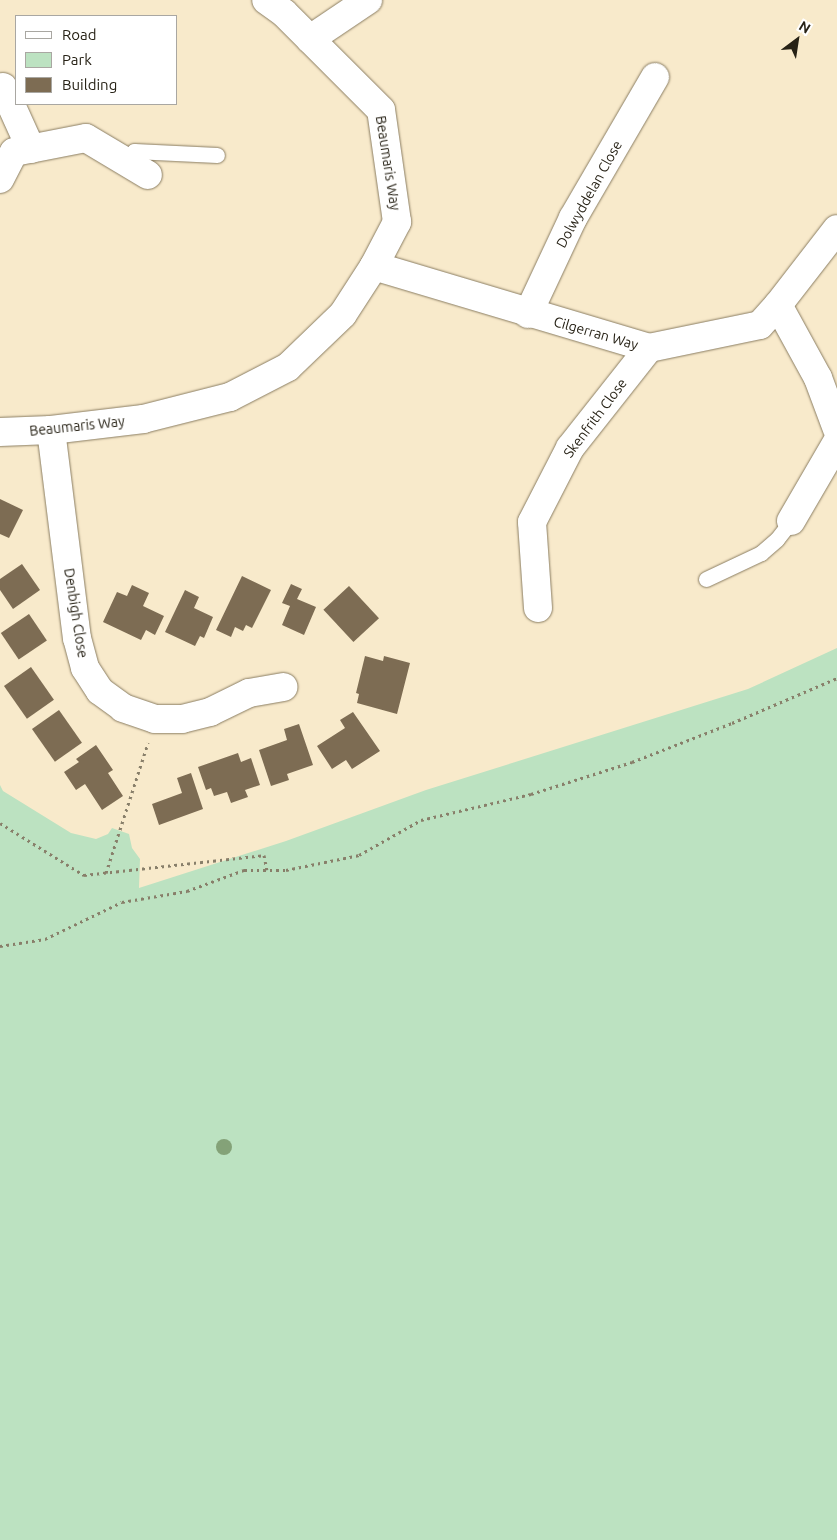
<!DOCTYPE html>
<style>
body{margin:0}
#map{position:relative;width:837px;height:1540px;overflow:hidden;background:#f8eacb;font-family:Ubuntu,sans-serif}
div>[style]{position:absolute}
[style*='--x']{left:calc(var(--x)*1px);top:calc(var(--y)*1px);width:calc(var(--w)*1px);rotate:calc(var(--a)*1deg)}
.green>*{inset:0;background:#bce2c1}
.building>*{inset:0;background:#7d6c53;transform-origin:0 0}
.path>*{height:3px;margin-top:-1.5px;transform-origin:0;background:repeating-linear-gradient(90deg,#887f6a 0 2.5px,transparent 0 6.5px)}
.roads{filter:drop-shadow(0 0 1px #8a7d62) drop-shadow(0 0 1px #8a7d62)}
.service>*{height:15px;margin:-7.5px;padding:0 7.5px;transform-origin:7.5px;border-radius:7.5px;background:#fff}
.minor>*{height:28px;margin:-14px;padding:0 14px;transform-origin:14px;border-radius:14px;background:#fff}
.trees>*{width:16px;height:16px;margin:-8px;border-radius:50%;background:#84a278}
span{translate:-50% -50%;white-space:nowrap;text-align:center;line-height:1.15;-webkit-text-stroke:4px #fff;paint-order:stroke}
.street-label{font-size:14px;color:#272216}
.legend{position:absolute;left:15px;top:15px;width:162px;height:90px;box-sizing:border-box;background:#fff;border:1px solid #a9a7a2;margin:0;padding:6px 9px;list-style:none;font-size:15px;color:#272216}
.legend li{display:flex;align-items:center;gap:10px;height:25px}
.legend b{width:25px;border:1px solid #a9a7a2}
.north{position:absolute;left:772px;top:15px;width:50px;height:50px;-webkit-text-stroke:4px #fff;paint-order:stroke;rotate:31deg;font-size:14px;font-weight:700;line-height:20px;text-align:center;color:#272216}
.north::after{content:'';display:block;margin:auto;width:18px;height:22px;background:#272216;clip-path:polygon(50% 0,100% 100%,50% 72%,0 100%)}
</style>
<div id="map">
<div class="green">
<i style="clip-path:polygon(837px 648px,837px 1540px,0 1540px,0 785px,3px 791px,71px 833px,96px 839px,108px 834px,112px 828px,129px 834px,132px 848px,140px 859px,139px 888px,286px 841px,426px 790px,748px 689px)"></i>
</div>
<div class="building">
<i style="clip-path:polygon(0 499px,23px 510px,9px 538px,0 534px)"></i>
<i style="clip-path:polygon(22px 564px,40px 590px,13px 609px,0 590px,0 579px)"></i>
<i style="clip-path:polygon(242px 576px,271px 590px,252px 628px,246px 625px,243px 631px,235px 627px,231px 637px,216px 630px)"></i>
<i style="clip-path:polygon(291px 584px,302px 589px,297px 599px,316px 607px,304px 635px,282px 625px,290px 606px,282px 603px)"></i>
<i style="clip-path:polygon(132px 585px,149px 593px,143px 606px,164px 616px,155px 635px,146px 630px,141px 640px,103px 622px,117px 592px,127px 596px)"></i>
<i style="left:349px;top:586px;width:44px;height:35px;rotate:47deg"></i>
<i style="clip-path:polygon(185px 590px,199px 597px,194px 608px,213px 617px,204px 638px,200px 636px,195px 646px,165px 632px)"></i>
<i style="left:29px;top:614px;width:32px;height:34px;rotate:56deg"></i>
<i style="clip-path:polygon(365px 656px,383px 661px,384px 656px,410px 663px,397px 714px,357px 703px,359px 694px,356px 693px)"></i>
<i style="left:31px;top:667px;width:40px;height:33px;rotate:55deg"></i>
<i style="left:59px;top:710px;width:40px;height:33px;rotate:55deg"></i>
<i style="clip-path:polygon(353px 712px,380px 751px,352px 769px,346px 760px,332px 769px,317px 746px,345px 728px,340px 720px)"></i>
<i style="clip-path:polygon(299px 724px,313px 765px,287px 774px,289px 780px,271px 786px,259px 750px,287px 740px,284px 729px)"></i>
<i style="clip-path:polygon(96px 745px,113px 770px,108px 773px,123px 796px,102px 810px,85px 784px,76px 790px,64px 772px,79px 762px,76px 759px)"></i>
<i style="clip-path:polygon(238px 753px,241px 762px,251px 758px,260px 785px,245px 790px,248px 797px,231px 803px,227px 792px,214px 796px,211px 788px,206px 790px,198px 767px)"></i>
<i style="clip-path:polygon(191px 773px,203px 809px,159px 825px,152px 804px,182px 793px,177px 778px)"></i>
</div>
<div class="path">
<i style="--x:0;--y:823;--w:99;--a:31.8"></i>
<i style="--x:84;--y:875;--w:181;--a:-6.3"></i>
<i style="--x:264;--y:855;--w:15;--a:79"></i>
<i style="--x:106;--y:873;--w:137;--a:-72.1"></i>
<i style="--x:0;--y:946;--w:46;--a:-8.8"></i>
<i style="--x:45;--y:939;--w:85;--a:-25.7"></i>
<i style="--x:122;--y:902;--w:66;--a:-9.6"></i>
<i style="--x:187;--y:891;--w:61;--a:-20.2"></i>
<i style="--x:244;--y:870;--w:42;--a:0"></i>
<i style="--x:286;--y:870;--w:75;--a:-11.6"></i>
<i style="--x:359;--y:855;--w:71;--a:-29.4"></i>
<i style="--x:421;--y:820;--w:113;--a:-13.3"></i>
<i style="--x:531;--y:794;--w:106;--a:-17.6"></i>
<i style="--x:632;--y:762;--w:107;--a:-21.3"></i>
<i style="--x:732;--y:723;--w:114;--a:-23.2"></i>
</div>
<div class="roads">
<div class="service">
<i style="--x:125;--y:162;--w:14;--a:-51"></i>
<i style="--x:134;--y:151;--w:83;--a:2.8"></i>
<i style="--x:706;--y:579;--w:61;--a:-25.3"></i>
<i style="--x:761;--y:553;--w:21;--a:-41"></i>
<i style="--x:777;--y:539;--w:23;--a:-52"></i>
</div>
<div class="minor">
<i style="--x:310;--y:39;--w:70;--a:-33.9"></i>
<i style="--x:3;--y:87;--w:68;--a:65.7"></i>
<i style="--x:0;--y:179;--w:30;--a:-63"></i>
<i style="--x:14;--y:152;--w:73;--a:-11"></i>
<i style="--x:86;--y:138;--w:72;--a:30.8"></i>
<i style="--x:374;--y:266;--w:287;--a:16.6"></i>
<i style="--x:649;--y:348;--w:113;--a:-11.7"></i>
<i style="--x:760;--y:325;--w:27;--a:-48"></i>
<i style="--x:778;--y:305;--w:96;--a:-52.2"></i>
<i style="--x:778;--y:305;--w:83;--a:61.3"></i>
<i style="--x:818;--y:378;--w:54;--a:69.6"></i>
<i style="--x:528;--y:314;--w:106;--a:-64.9"></i>
<i style="--x:573;--y:218;--w:163;--a:-59.8"></i>
<i style="--x:51;--y:430;--w:210;--a:82.9"></i>
<i style="--x:77;--y:638;--w:31;--a:75"></i>
<i style="--x:85;--y:668;--w:27;--a:57"></i>
<i style="--x:100;--y:691;--w:29;--a:36"></i>
<i style="--x:123;--y:708;--w:34;--a:19"></i>
<i style="--x:155;--y:719;--w:27;--a:0"></i>
<i style="--x:182;--y:719;--w:29;--a:-14"></i>
<i style="--x:210;--y:712;--w:43;--a:-26"></i>
<i style="--x:249;--y:693;--w:35;--a:-10"></i>
<i style="--x:0;--y:432;--w:51;--a:-2.2"></i>
<i style="--x:51;--y:430;--w:93;--a:-6.8"></i>
<i style="--x:143;--y:419;--w:90;--a:-14.2"></i>
<i style="--x:230;--y:397;--w:65;--a:-27.3"></i>
<i style="--x:288;--y:367;--w:76;--a:-43.9"></i>
<i style="--x:343;--y:314;--w:57;--a:-57.1"></i>
<i style="--x:374;--y:266;--w:50;--a:-62.4"></i>
<i style="--x:397;--y:222;--w:113;--a:-98.1"></i>
<i style="--x:381;--y:110;--w:137;--a:-135"></i>
<i style="--x:284;--y:13;--w:22;--a:-144"></i>
<i style="--x:791;--y:521;--w:91;--a:-59.8"></i>
<i style="--x:538;--y:608;--w:86;--a:-94"></i>
<i style="--x:532;--y:522;--w:83;--a:-62.8"></i>
<i style="--x:570;--y:448;--w:127;--a:-51.7"></i>
</div>
</div>
<div class="trees">
<i style="left:224px;top:1147px"></i>
</div>
<div class="street-label">
<span style="left:388px;top:163px;rotate:81deg">Beaumaris Way</span>
<span style="left:589px;top:194px;rotate:-61deg">Dolwyddelan Close</span>
<span style="left:596px;top:333px;rotate:16deg">Cilgerran Way</span>
<span style="left:595px;top:418px;rotate:-53deg">Skenfrith Close</span>
<span style="left:77px;top:426px;rotate:-6deg">Beaumaris Way</span>
<span style="left:76px;top:613px;rotate:81deg">Denbigh Close</span>
</div>
<ul class="legend">
<li><b style="height:6px;background:#fff"></b>Road</li>
<li><b style="height:14px;background:#bce2c1"></b>Park</li>
<li><b style="height:14px;background:#7d6c53"></b>Building</li>
</ul>
<div class="north">N</div>
</div>
